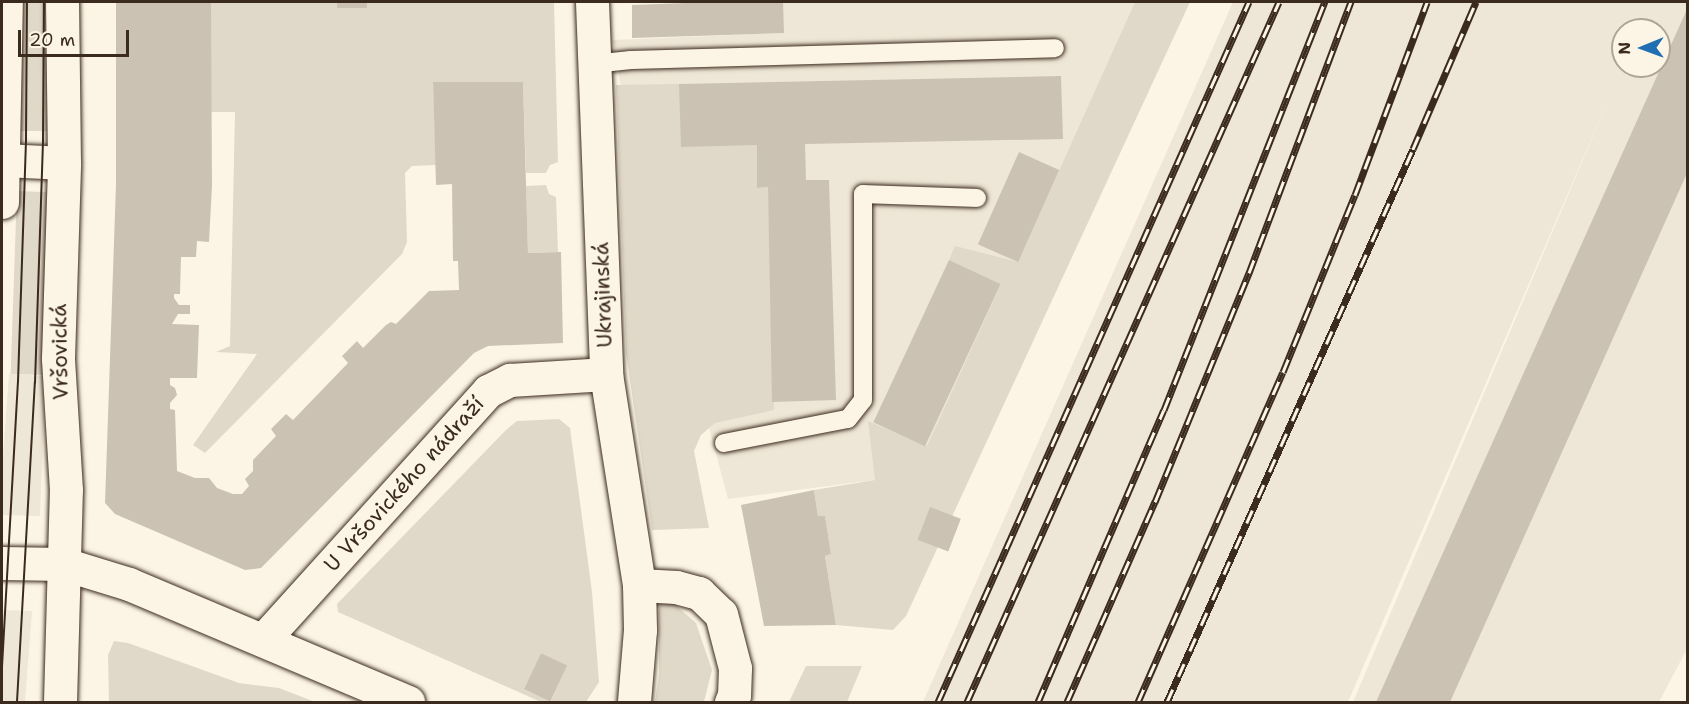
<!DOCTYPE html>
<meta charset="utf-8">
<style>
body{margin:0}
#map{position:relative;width:1689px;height:704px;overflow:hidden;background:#fcf5e5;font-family:"Shantell Sans",sans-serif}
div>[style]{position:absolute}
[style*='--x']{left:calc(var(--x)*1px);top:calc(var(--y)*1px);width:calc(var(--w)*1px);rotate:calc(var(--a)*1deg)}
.built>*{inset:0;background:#eee6d6}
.green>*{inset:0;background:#e0d8c8;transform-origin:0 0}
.building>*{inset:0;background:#ccc2b3;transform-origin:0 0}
.roads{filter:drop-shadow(0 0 2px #3b2a1e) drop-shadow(0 0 2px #3b2a1e)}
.service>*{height:18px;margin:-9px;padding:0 9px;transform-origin:9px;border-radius:9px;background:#fcf5e5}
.minor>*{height:33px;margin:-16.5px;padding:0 16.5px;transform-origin:16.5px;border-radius:16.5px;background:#fcf5e5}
.secondary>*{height:33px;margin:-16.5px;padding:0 16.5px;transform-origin:16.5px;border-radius:16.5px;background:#fcf5e5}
.tram>*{height:1.5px;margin:-0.75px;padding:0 0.75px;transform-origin:0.75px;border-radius:0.75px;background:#3b2a1e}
.rail>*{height:7px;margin-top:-3.5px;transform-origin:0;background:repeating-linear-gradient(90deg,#fcf5e5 0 14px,#3b2a1e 0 28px);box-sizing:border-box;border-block:2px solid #3b2a1e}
span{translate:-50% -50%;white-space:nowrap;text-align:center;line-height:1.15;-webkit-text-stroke:4.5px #fcf5e5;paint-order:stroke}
.street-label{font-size:21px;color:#3b2a1e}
.frame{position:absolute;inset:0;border:3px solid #3b2a1e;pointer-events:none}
.north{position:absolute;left:1611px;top:18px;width:60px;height:60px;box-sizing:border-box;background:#fcf5e5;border:2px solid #afa495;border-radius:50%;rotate:269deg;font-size:16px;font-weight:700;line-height:24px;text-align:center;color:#3b2a1e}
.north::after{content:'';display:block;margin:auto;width:21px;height:27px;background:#1f6fb2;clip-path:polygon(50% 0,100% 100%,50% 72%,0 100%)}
.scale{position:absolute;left:18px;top:30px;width:111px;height:27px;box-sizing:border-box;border:3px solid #3b2a1e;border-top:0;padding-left:8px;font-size:18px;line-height:21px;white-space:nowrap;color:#3b2a1e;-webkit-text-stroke:4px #fcf5e5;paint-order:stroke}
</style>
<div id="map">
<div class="built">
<i style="clip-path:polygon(783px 2px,1135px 2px,935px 456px,875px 480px,728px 499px,625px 110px,613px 40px,783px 33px)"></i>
<i style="clip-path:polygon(evenodd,1233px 2px,1687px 2px,1688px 647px,1659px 702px,1353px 702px,1613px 89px,1348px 702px,923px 702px,1233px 2px,1623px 30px,1659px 30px,1659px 66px,1623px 66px,1623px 30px)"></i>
<i style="clip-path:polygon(9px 374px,43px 376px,45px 385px,40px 516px,2px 515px,2px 469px)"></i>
<i style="clip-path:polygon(2px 610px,32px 611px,25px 702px,2px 702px)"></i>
</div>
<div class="green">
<i style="left:18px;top:2px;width:33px;height:129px"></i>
<i style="clip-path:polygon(211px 2px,337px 2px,338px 8px,367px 8px,367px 2px,554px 2px,558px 162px,550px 165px,546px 173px,526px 173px,523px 82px,433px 82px,436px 165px,412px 166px,405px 173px,407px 242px,402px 254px,205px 453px,193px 445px,257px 354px,216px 352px,230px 346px,235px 112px,211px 112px)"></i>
<i style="clip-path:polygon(1135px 2px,1190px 2px,906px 616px,893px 630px,836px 625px,825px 556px,831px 554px,825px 517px,818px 516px,814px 490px,875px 480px,868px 421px,927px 446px,1001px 284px,949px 260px,955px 246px,1018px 262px)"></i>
<i style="clip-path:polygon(679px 84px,757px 145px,757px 188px,768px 187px,774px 410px,715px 423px,701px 435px,694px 451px,709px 528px,652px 530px,626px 353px,616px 85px)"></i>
<i style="clip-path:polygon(546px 185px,549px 194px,556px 197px,558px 252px,528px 253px,526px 186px)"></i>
<i style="left:17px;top:191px;width:33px;height:183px;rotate:2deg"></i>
<i style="clip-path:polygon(evenodd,559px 419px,570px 428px,592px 592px,599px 682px,586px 702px,541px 702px,338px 612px,337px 604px,506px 430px,517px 421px,559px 419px,541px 653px,567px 665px,551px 701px,525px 690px,541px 653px)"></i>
<i style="clip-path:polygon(662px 601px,673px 603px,696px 623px,712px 670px,704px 702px,655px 702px,659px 674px,659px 608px)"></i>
<i style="clip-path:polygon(114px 641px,128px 643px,239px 683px,279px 688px,315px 702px,109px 702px,108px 655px)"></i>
<i style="clip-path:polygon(806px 666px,862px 666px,847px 702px,789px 702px)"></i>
</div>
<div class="building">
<i style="clip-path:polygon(116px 2px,211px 2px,212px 186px,209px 242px,197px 241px,196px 257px,181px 257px,180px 294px,174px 294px,174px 298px,179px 305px,190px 305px,190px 314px,178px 314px,172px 324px,199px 325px,197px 378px,170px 378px,170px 385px,175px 388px,177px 395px,170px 403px,170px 409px,175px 410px,177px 471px,195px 478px,209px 478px,217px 488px,233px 494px,242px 494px,249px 486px,245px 479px,253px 471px,253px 460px,276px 436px,271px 429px,286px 414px,293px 420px,348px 363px,342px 356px,357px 341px,363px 348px,386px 325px,391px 322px,396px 324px,429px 291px,459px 290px,458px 261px,453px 261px,452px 184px,436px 185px,433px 82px,523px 82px,528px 253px,561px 252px,563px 343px,488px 346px,474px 353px,261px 568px,245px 570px,115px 514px,105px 503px,116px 184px)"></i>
<i style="left:337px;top:2px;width:30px;height:6px"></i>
<i style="clip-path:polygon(711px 2px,783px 2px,784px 33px,632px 38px,632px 5px)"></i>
<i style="clip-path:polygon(1688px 7px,1688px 171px,1450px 702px,1376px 702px)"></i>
<i style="clip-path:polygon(1061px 76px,1063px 139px,805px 144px,806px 180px,829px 180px,836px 400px,772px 402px,768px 187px,757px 188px,757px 145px,681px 147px,679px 84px)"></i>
<i style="left:1019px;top:152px;width:44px;height:101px;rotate:24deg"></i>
<i style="left:949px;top:260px;width:57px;height:179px;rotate:25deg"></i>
<i style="clip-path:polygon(814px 490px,818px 516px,825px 516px,831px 554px,825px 556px,836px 625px,764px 626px,741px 505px)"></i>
<i style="left:930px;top:507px;width:33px;height:35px;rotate:21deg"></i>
<i style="left:541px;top:653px;width:29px;height:40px;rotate:25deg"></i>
</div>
<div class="roads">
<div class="service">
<i style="--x:593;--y:64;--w:38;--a:-6"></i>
<i style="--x:631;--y:60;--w:424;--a:-1.6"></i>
<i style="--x:724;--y:443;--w:126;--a:-11"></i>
<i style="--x:848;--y:419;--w:24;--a:-52"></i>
<i style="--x:863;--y:400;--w:206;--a:-90"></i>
<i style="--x:863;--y:194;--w:114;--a:2"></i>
</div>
<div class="minor">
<i style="--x:592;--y:2;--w:372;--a:87.8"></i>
<i style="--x:606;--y:374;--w:214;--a:81.1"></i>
<i style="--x:639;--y:585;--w:45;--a:88.7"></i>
<i style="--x:640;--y:630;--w:72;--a:94.8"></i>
<i style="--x:2;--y:563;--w:62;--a:0.9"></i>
<i style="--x:64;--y:564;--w:68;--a:17.1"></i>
<i style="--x:129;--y:584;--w:303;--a:22.9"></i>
<i style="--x:639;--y:585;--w:37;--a:3"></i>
<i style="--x:676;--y:587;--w:24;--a:15"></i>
<i style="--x:699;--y:593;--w:30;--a:44"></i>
<i style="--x:721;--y:614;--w:56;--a:75.5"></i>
<i style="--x:735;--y:668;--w:27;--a:92"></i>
<i style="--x:734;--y:695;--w:8;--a:113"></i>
<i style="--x:263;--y:640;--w:336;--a:-47.9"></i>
<i style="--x:488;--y:391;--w:25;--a:-27"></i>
<i style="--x:510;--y:380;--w:96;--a:-3.6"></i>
</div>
<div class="secondary">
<i style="--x:3;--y:160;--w:61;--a:2.8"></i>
<i style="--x:2;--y:202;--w:200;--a:-88.9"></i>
<i style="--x:60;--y:702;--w:212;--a:-88.4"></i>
<i style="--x:66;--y:490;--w:132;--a:-93.5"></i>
<i style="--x:58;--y:358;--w:195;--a:-88.2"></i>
<i style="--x:64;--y:163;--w:161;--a:-90.7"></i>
</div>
</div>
<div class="tram">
<i style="--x:2;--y:667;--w:285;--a:-86.8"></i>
<i style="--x:18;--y:382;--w:243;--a:-88.1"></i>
<i style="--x:26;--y:139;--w:137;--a:-89.6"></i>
<i style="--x:17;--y:702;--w:320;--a:-86.8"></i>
<i style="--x:35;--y:383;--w:243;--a:-88.1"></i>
<i style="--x:43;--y:140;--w:138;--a:-89.6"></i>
</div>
<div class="rail">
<i style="--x:938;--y:702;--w:766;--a:-66.05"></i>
<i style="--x:967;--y:702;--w:766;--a:-65.98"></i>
<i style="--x:1038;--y:702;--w:318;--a:-66.7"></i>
<i style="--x:1164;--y:410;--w:439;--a:-68.5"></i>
<i style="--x:1067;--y:702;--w:219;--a:-66.3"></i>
<i style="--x:1155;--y:502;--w:248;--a:-67.7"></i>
<i style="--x:1249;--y:273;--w:290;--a:-69.4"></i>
<i style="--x:1138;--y:702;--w:360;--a:-66.3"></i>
<i style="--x:1283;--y:372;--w:191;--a:-67.9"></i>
<i style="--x:1355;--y:195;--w:206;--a:-69.5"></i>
<i style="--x:1167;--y:702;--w:605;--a:-66.02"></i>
<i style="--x:1413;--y:149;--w:160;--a:-66.8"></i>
</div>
<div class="street-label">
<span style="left:603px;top:295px;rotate:-92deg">Ukrajinská</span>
<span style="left:60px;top:352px;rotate:-91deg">Vršovická</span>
<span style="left:404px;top:484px;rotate:-48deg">U Vršovického nádraží</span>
</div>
<div class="frame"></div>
<div class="north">N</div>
<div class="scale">20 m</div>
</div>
